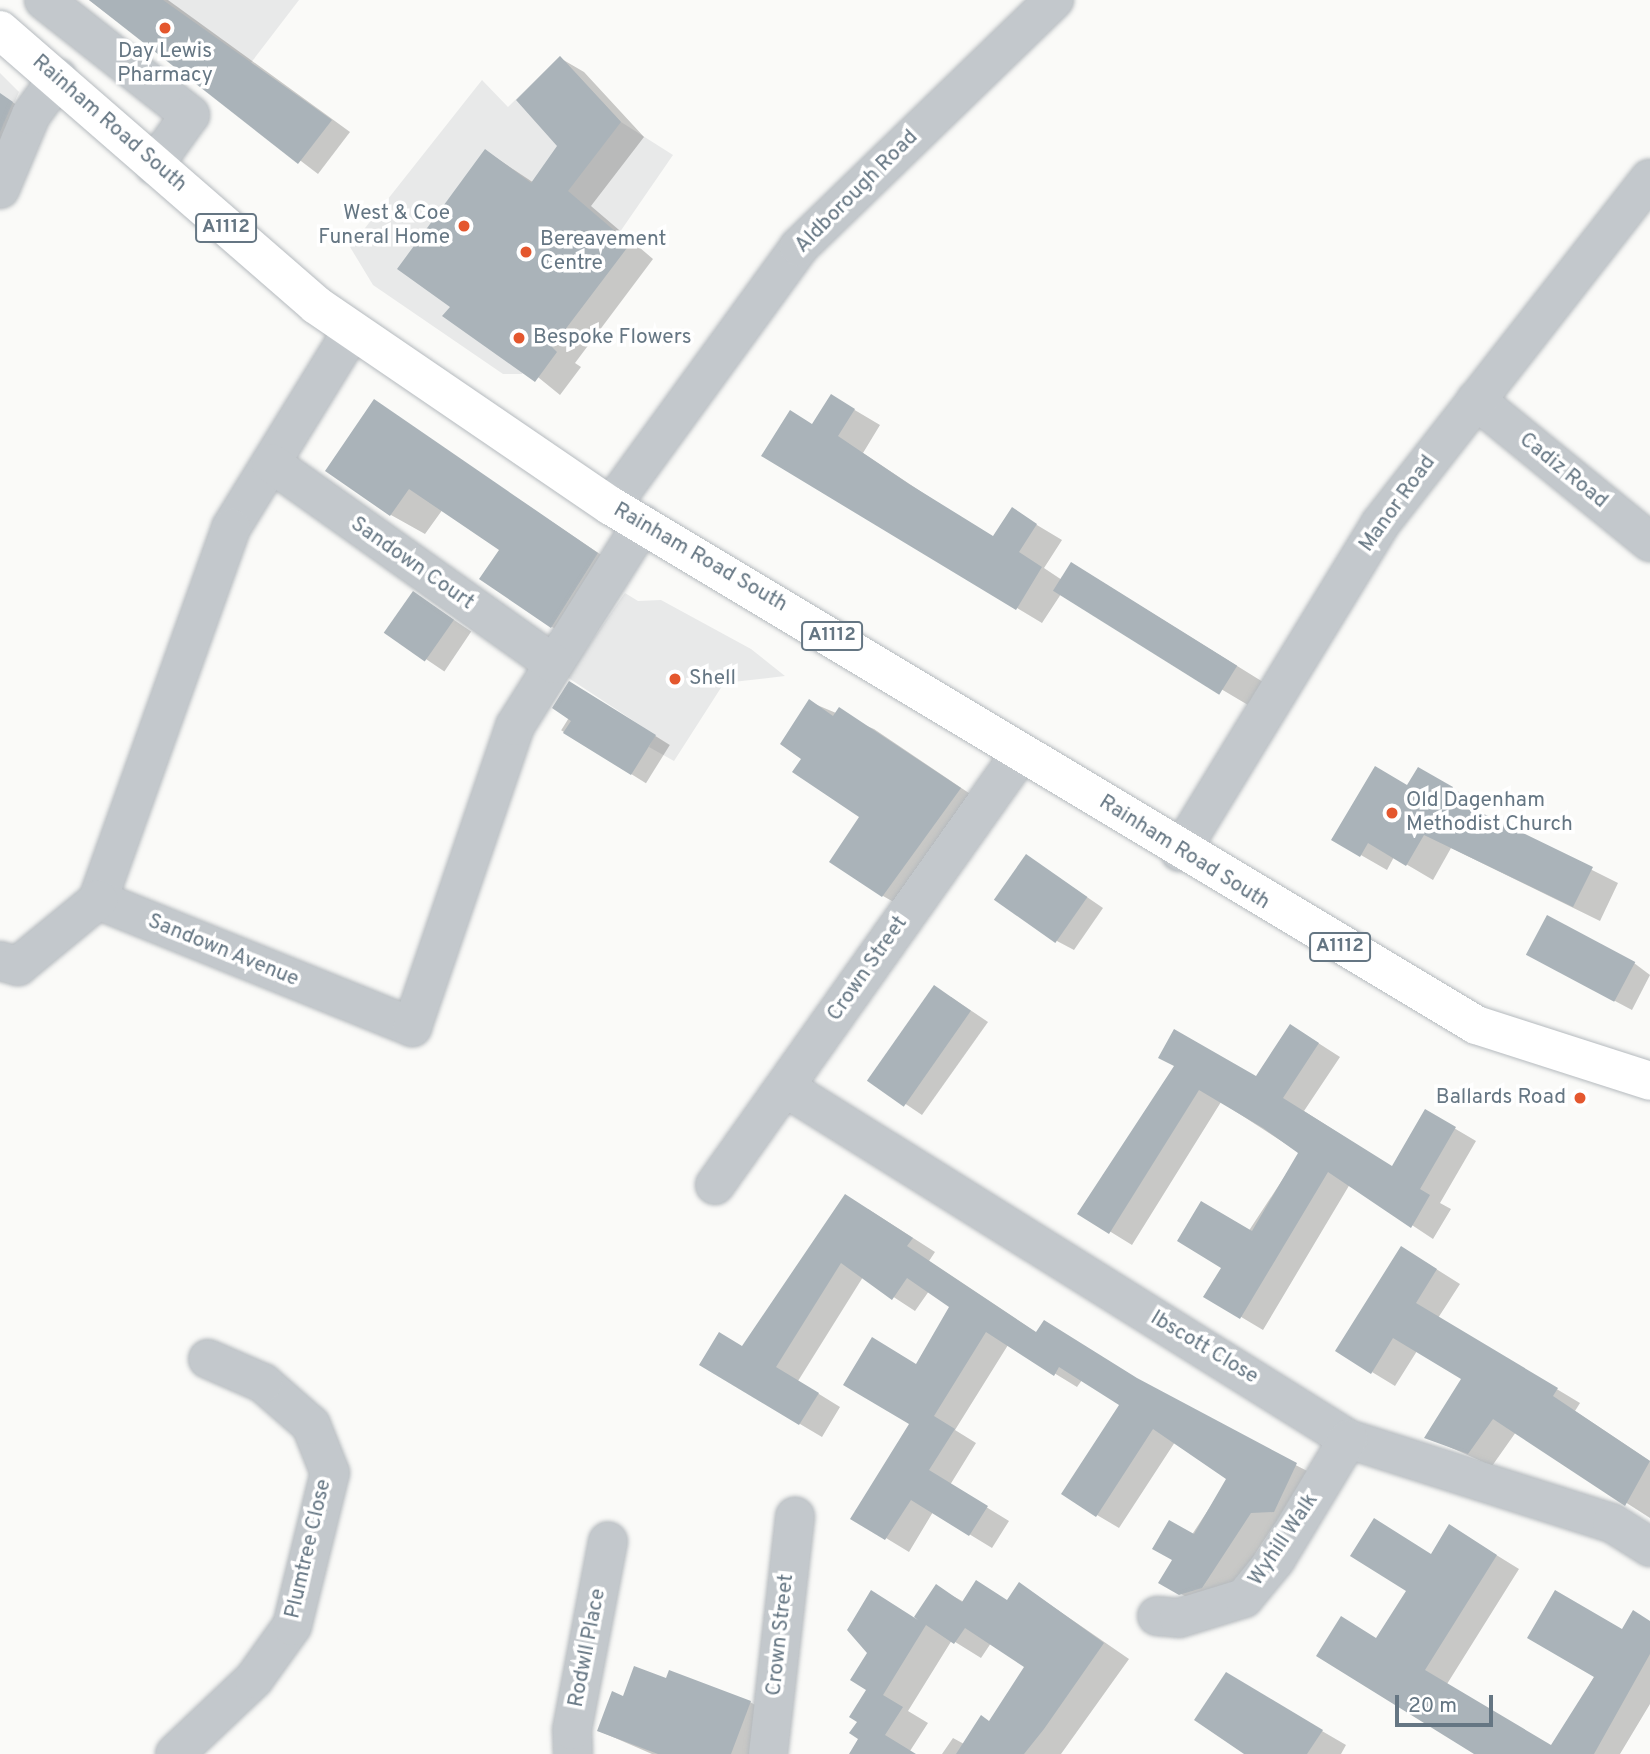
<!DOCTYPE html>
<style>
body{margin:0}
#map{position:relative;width:1650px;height:1754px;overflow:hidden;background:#fafaf8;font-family:Overpass,sans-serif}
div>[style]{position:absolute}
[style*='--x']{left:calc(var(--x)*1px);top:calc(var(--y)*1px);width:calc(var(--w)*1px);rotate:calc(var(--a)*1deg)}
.built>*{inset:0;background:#e8e9e9}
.shadow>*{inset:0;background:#0003;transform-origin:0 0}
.building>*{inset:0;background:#aab3b9;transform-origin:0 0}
.roads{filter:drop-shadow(0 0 2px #b5babe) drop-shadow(0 0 2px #b5babe)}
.minor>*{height:38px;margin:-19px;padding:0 19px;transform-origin:19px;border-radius:19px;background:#c3c8cc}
.major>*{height:38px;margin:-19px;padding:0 19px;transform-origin:19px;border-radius:19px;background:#fff}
.dots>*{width:19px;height:19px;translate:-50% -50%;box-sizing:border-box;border:4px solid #fff;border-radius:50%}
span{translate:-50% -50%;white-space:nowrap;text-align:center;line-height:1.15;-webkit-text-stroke:7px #fff;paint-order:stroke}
.shield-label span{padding:2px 5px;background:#fff;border:2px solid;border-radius:5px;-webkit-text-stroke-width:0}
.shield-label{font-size:19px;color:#657683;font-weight:700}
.poi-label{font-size:21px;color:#657683}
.right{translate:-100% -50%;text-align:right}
.left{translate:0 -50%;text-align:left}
.street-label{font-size:21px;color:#657683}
.scale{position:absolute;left:1395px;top:1695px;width:98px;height:32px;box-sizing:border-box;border:4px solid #657683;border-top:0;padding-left:9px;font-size:21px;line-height:24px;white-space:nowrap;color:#657683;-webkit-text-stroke:5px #fff;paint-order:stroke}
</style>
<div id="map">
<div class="built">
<i style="clip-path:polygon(90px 0,299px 0,221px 102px)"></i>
<i style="clip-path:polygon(560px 56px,621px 122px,673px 155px,522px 374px,503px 374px,373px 285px,350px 247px,482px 80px,508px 107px)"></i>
<i style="clip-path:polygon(0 73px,19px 92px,14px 103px,26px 112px,0 184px)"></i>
<i style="clip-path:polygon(625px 593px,638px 601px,661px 600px,751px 649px,785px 676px,724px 683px,674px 761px,649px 747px,655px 735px,567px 677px)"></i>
</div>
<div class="shadow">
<i style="clip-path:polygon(89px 0,168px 0,350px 132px,318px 174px)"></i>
<i style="clip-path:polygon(560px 58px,584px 72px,644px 137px,591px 206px,653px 259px,575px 363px,581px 367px,560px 395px,452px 307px,486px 151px,534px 183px,559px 146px)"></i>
<i style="clip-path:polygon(0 94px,35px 117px,0 177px)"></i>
<i style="clip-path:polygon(831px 396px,880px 425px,863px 453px,935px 501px,994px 538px,1012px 510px,1062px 540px,1044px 568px,1062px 580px,1097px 579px,1263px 682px,1248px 705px,1061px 594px,1042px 623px,1017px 608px,813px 425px)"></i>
<i style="clip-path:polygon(374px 402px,631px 575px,586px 646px,552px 627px,502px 550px,443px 509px,425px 534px,391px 515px)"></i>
<i style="left:414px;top:593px;width:69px;height:48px;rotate:34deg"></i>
<i style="left:585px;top:692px;width:100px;height:45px;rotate:32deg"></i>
<i style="clip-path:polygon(810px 702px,874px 729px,994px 810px,917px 915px,883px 896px,861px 817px,803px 758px)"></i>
<i style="clip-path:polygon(1419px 769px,1478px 803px,1474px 811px,1618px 883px,1600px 921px,1451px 848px,1433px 880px,1394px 857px,1387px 870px,1333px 839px,1408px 787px)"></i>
<i style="clip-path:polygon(1043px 867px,1103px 908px,1074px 950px,1057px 941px)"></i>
<i style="clip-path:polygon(1634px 963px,1650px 975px,1632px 1010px,1545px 964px)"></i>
<i style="clip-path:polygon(951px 997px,988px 1022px,922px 1115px,870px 1080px)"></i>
<i style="clip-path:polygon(1312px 1039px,1340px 1057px,1304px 1111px,1393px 1168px,1425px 1111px,1476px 1141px,1440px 1203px,1451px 1209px,1433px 1239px,1350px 1184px,1263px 1330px,1206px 1296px,1300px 1153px,1221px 1102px,1132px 1245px,1080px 1213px,1176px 1066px,1257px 1078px)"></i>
<i style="clip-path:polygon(868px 1209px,935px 1252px,929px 1261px,1037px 1333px,1319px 1477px,1274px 1525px,1225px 1600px,1203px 1607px,1161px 1582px,1229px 1478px,1175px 1442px,1119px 1528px,1097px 1515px,1063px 1493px,1121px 1405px,1082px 1380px,1077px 1387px,1008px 1345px,955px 1430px,976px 1443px,950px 1485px,1009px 1521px,992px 1548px,933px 1512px,909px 1552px,853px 1518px,912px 1424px,917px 1366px,952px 1307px,929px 1291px,915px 1311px,863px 1277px,798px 1381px,840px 1407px,822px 1437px,800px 1424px,743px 1348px)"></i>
<i style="clip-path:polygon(1425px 1262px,1460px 1284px,1438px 1318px,1580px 1403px,1575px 1411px,1650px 1461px,1650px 1518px,1516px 1432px,1492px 1466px,1427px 1437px,1463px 1378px,1417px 1351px,1395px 1386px,1372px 1372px)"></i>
<i style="clip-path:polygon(1472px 1540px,1519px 1569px,1447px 1684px,1552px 1747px,1622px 1631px,1650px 1622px,1650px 1704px,1620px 1754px,1477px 1754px,1377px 1640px,1432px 1555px)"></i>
<i style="clip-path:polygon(1020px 1584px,1129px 1659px,1061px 1754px,942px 1754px,953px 1738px,964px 1744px,990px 1723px,1026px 1666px,991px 1643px,981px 1658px,952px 1640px,908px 1711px,928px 1723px,910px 1751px,914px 1754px,851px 1754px,936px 1587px,964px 1602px,1009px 1601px)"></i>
<i style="clip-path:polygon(1226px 1675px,1346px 1745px,1341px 1754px,1247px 1754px)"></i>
<i style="clip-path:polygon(667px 1680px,750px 1702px,776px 1717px,763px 1754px,652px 1754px,599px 1731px,624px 1698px)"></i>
</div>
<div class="building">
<i style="clip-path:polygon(89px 0,163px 0,332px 120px,298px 164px)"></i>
<i style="clip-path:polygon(560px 56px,621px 122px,568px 191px,630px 244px,552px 347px,557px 352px,535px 382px,442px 316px,450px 307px,397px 269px,485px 149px,531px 183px,557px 146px,516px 100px)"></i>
<i style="clip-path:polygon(0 93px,13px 102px,0 132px)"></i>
<i style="clip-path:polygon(831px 394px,855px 409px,838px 436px,909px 484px,993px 536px,1012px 507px,1037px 524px,1019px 552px,1042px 567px,1016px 610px,761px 456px,790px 410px,812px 424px)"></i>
<i style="clip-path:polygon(374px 399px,598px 553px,551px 628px,479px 579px,499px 550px,409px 489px,390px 516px,325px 471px)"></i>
<i style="left:1071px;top:562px;width:196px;height:34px;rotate:32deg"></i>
<i style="left:413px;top:591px;width:50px;height:51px;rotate:35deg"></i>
<i style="clip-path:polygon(569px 681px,656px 735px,631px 775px,563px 733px,571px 721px,552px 708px)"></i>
<i style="clip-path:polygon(809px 699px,833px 716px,839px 707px,961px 788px,882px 897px,829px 862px,859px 817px,792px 772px,801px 759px,780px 744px)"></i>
<i style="clip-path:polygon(1375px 766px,1407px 785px,1418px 767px,1453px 787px,1447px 796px,1593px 867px,1573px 907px,1424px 835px,1406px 866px,1368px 843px,1360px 857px,1331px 840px)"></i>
<i style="left:1026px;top:854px;width:75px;height:56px;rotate:35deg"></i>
<i style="left:1547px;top:915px;width:100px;height:45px;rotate:28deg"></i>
<i style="left:934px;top:985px;width:45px;height:117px;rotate:35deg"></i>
<i style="clip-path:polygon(1290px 1024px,1319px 1043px,1283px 1098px,1344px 1136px,1392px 1166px,1425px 1109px,1456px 1127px,1420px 1189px,1430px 1195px,1411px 1228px,1328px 1172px,1240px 1319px,1203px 1297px,1221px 1268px,1177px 1241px,1201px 1201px,1252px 1231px,1298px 1153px,1263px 1128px,1199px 1090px,1109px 1234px,1077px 1214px,1174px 1066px,1158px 1058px,1174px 1029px,1256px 1076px)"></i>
<i style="clip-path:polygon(845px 1194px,913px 1238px,907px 1246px,1036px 1332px,1044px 1320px,1137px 1378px,1297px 1463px,1274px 1512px,1251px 1513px,1202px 1588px,1179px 1595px,1158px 1583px,1172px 1560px,1152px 1549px,1169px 1520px,1194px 1534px,1226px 1479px,1153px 1429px,1096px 1517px,1061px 1494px,1119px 1405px,1059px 1367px,1054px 1376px,986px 1332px,934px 1416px,955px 1429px,929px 1470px,988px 1506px,969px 1536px,911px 1500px,885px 1540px,850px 1519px,909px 1424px,843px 1385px,872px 1337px,916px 1364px,949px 1307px,907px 1278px,892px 1300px,841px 1263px,776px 1367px,819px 1393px,799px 1425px,699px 1365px,719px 1332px,742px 1346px)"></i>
<i style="clip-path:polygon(1401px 1246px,1437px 1269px,1416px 1303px,1558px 1388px,1553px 1396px,1650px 1461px,1625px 1506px,1493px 1419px,1468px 1454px,1424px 1438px,1461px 1379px,1393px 1338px,1371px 1374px,1335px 1351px)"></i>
<i style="clip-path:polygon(1374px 1518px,1431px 1554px,1449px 1524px,1497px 1555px,1425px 1670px,1551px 1745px,1594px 1677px,1527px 1638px,1555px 1590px,1622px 1629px,1633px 1610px,1650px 1621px,1650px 1654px,1594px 1754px,1474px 1754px,1316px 1656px,1341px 1616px,1376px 1638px,1406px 1591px,1350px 1556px)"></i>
<i style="clip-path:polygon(976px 1580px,1007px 1600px,1019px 1582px,1104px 1643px,1044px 1729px,1024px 1754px,956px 1754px,981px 1715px,989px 1721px,1024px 1667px,965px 1628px,954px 1644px,926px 1625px,883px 1695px,903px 1707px,885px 1735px,916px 1754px,849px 1754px,858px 1739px,849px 1733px,857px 1722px,849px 1717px,866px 1690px,850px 1680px,867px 1653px,847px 1630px,871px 1590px,918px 1620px,914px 1617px,936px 1584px,962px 1602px)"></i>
<i style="clip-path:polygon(634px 1666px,666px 1678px,669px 1670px,751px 1701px,731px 1754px,658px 1754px,597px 1731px,612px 1691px,623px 1696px)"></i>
<i style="clip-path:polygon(1226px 1672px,1323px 1730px,1307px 1754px,1244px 1754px,1194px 1720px)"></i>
</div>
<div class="roads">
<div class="minor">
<i style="--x:44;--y:0;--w:186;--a:38.2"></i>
<i style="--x:190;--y:115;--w:62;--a:125.8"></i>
<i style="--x:0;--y:189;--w:80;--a:-67.3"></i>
<i style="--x:31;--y:115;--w:46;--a:-53.9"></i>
<i style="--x:352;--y:331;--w:231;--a:121.6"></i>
<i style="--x:231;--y:528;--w:395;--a:109.7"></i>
<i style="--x:98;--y:900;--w:339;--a:22"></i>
<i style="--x:412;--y:1027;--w:318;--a:-71.1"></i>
<i style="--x:515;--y:726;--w:239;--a:-57.8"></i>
<i style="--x:1476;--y:400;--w:225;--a:39.2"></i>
<i style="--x:271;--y:463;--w:347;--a:35.4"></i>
<i style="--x:611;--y:506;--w:320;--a:-54"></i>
<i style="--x:799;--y:247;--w:355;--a:-44.1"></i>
<i style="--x:1180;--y:852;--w:384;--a:-58.6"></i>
<i style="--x:1380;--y:524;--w:438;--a:-52"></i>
<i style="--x:0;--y:961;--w:19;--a:16"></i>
<i style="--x:18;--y:966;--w:104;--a:-39.5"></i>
<i style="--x:786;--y:1088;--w:663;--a:31.99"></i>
<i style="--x:1348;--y:1439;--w:277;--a:17.7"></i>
<i style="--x:1612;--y:1523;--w:45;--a:32.3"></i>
<i style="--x:715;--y:1185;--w:529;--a:-54.69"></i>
<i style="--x:1157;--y:1616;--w:22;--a:5"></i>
<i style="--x:1179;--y:1618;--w:68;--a:-17.1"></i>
<i style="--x:1244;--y:1598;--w:50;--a:-50.6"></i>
<i style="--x:1276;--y:1559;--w:140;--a:-59"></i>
<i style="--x:175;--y:1754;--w:109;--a:-43.5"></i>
<i style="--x:254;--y:1679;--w:65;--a:-54.4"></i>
<i style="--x:292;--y:1626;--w:158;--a:-76.1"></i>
<i style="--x:330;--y:1473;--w:52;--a:-111.6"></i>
<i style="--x:311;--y:1425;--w:64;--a:-138.8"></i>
<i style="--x:263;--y:1383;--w:60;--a:-156.4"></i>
<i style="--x:573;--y:1754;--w:24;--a:-92"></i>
<i style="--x:572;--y:1730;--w:192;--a:-79.2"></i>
<i style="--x:768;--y:1754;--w:239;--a:-83.5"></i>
</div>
<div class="major">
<i style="--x:0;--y:30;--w:419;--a:41"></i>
<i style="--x:316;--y:305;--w:357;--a:34.3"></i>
<i style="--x:611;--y:506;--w:1009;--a:30.96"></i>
<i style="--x:1476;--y:1025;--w:183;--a:17.8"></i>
</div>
</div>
<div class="dots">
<i style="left:165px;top:28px;background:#e4572e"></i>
<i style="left:464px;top:226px;background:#e4572e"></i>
<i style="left:526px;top:252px;background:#e4572e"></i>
<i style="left:519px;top:338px;background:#e4572e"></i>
<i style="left:675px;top:679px;background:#e4572e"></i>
<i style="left:1392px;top:813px;background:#e4572e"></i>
<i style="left:1580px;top:1098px;background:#e4572e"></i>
</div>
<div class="shield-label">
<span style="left:226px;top:228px">A1112</span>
<span style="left:832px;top:636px">A1112</span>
<span style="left:1340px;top:947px">A1112</span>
</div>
<div class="poi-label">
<span style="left:165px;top:64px">Day Lewis<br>Pharmacy</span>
<span class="right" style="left:450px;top:226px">West &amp; Coe<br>Funeral Home</span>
<span class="left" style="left:540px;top:252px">Bereavement<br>Centre</span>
<span class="left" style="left:533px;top:338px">Bespoke Flowers</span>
<span class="left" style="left:689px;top:679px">Shell</span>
<span class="left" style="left:1406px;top:813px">Old Dagenham<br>Methodist Church</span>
<span class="right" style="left:1566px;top:1098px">Ballards Road</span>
</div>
<div class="street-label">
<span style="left:109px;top:124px;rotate:41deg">Rainham Road South</span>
<span style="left:857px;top:192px;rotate:-45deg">Aldborough Road</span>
<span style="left:1563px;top:471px;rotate:39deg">Cadiz Road</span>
<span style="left:1398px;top:504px;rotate:-54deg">Manor Road</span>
<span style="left:700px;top:558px;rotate:30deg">Rainham Road South</span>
<span style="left:412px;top:564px;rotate:35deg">Sandown Court</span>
<span style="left:1184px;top:853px;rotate:32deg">Rainham Road South</span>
<span style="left:223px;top:951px;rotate:22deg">Sandown Avenue</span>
<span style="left:868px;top:969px;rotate:-55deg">Crown Street</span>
<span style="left:1204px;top:1348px;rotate:31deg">Ibscott Close</span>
<span style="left:1284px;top:1540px;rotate:-56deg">Wyhill Walk</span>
<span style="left:309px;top:1549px;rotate:-77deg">Plumtree Close</span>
<span style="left:781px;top:1635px;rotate:-84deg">Crown Street</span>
<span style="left:588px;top:1648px;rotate:-79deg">Rodwll Place</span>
</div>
<div class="scale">20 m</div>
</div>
